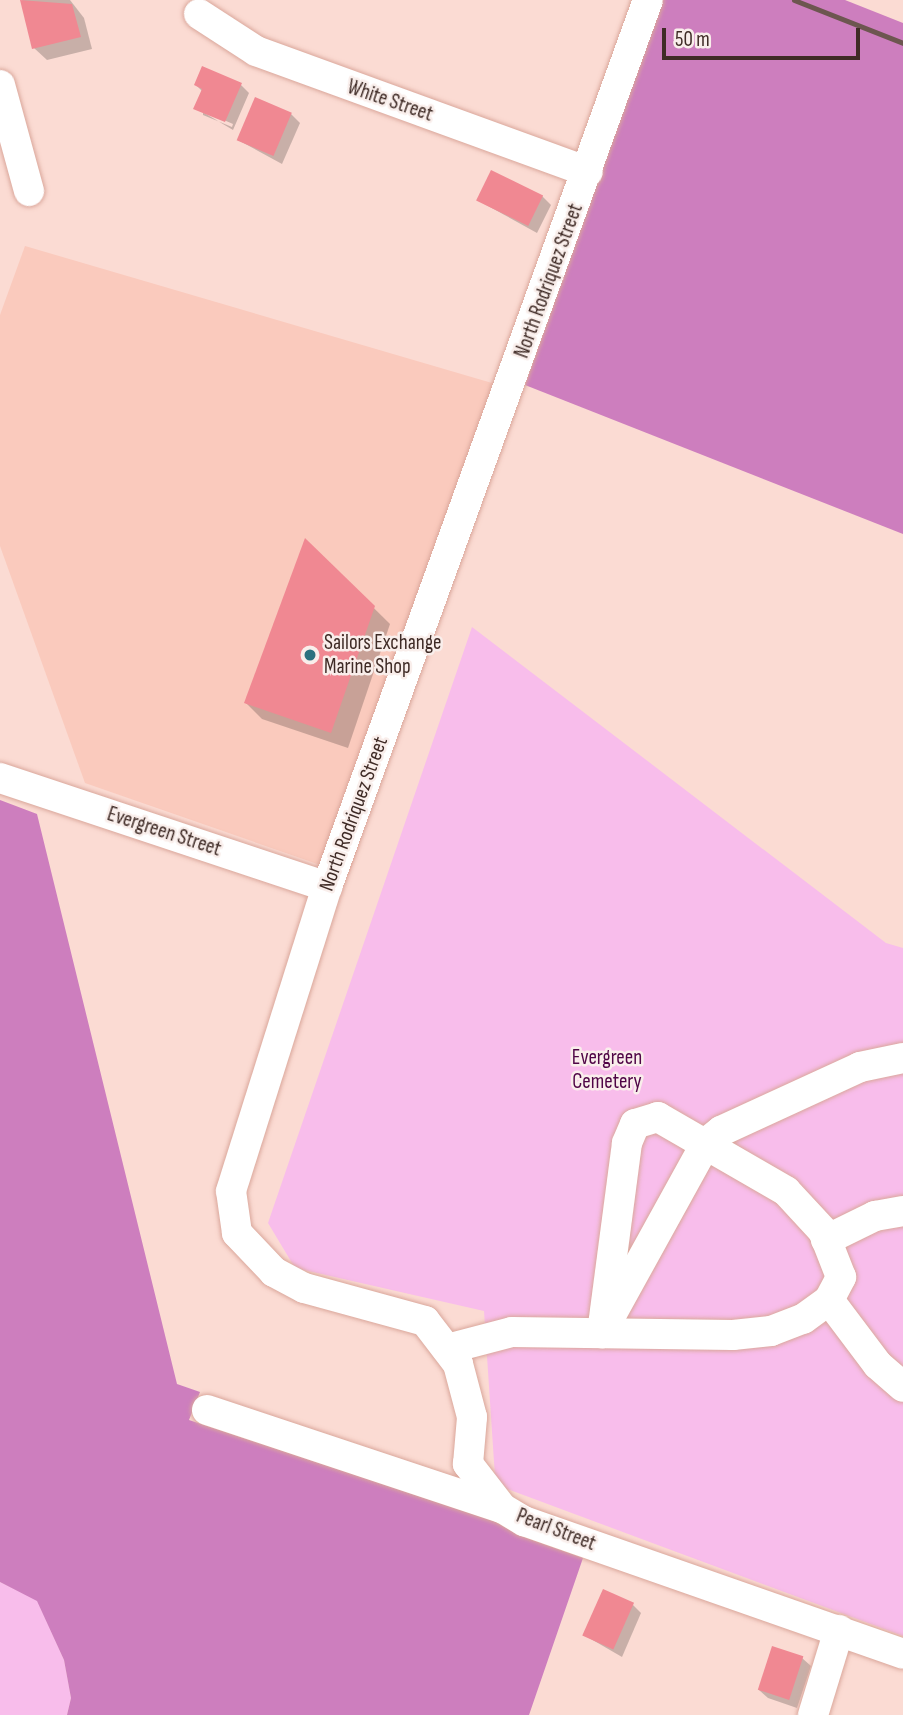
<!DOCTYPE html>
<style>
body{margin:0}
#map{position:relative;width:903px;height:1715px;overflow:hidden;background:#fbdbd3;font-family:"Sofia Sans Condensed",sans-serif}
div>[style]{position:absolute}
[style*='--x']{left:calc(var(--x)*1px);top:calc(var(--y)*1px);width:calc(var(--w)*1px);rotate:calc(var(--a)*1deg)}
.built>*{inset:0;background:#facabd}
.green>*{inset:0;background:#f8bdeb}
.forest>*{inset:0;background:#cd7ebe}
.shadow>*{inset:0;background:#0003}
.building>*{inset:0;background:#f08892;transform-origin:0 0}
.roads{filter:drop-shadow(0 0 2px #daa79b) drop-shadow(0 0 2px #daa79b)}
.minor>*{height:30px;margin:-15px;padding:0 15px;transform-origin:15px;border-radius:15px;background:#fff}
.rail>*{height:5px;margin:-2.5px;padding:0 2.5px;transform-origin:2.5px;border-radius:2.5px;background:#6d5650}
.dots>*{width:19px;height:19px;translate:-50% -50%;box-sizing:border-box;border:4px solid #f9eeeb;border-radius:50%}
span{translate:-50% -50%;white-space:nowrap;text-align:center;line-height:1.15;-webkit-text-stroke:5px #f9eeeb;paint-order:stroke}
.street-label{font-size:21px;color:#3f2b26}
.poi-label{font-size:21px;color:#3f2b26}
.left{translate:0 -50%;text-align:left}
.park-label{font-size:21px;color:#4f0546}
.scale{position:absolute;left:662px;top:28px;width:198px;height:32px;box-sizing:border-box;border:4px solid #3f2b26;border-top:0;padding-left:9px;font-size:21px;line-height:24px;white-space:nowrap;color:#3f2b26;-webkit-text-stroke:5px #f9eeeb;paint-order:stroke}
</style>
<div id="map">
<div class="built">
<i style="clip-path:polygon(25px 246px,509px 388px,349px 875px,85px 783px,0 546px,0 315px)"></i>
</div>
<div class="green">
<i style="clip-path:polygon(472px 627px,886px 943px,903px 948px,903px 1636px,507px 1489px,495px 1477px,484px 1311px,295px 1268px,268px 1223px)"></i>
<i style="clip-path:polygon(0 1582px,37px 1600px,64px 1660px,71px 1698px,67px 1715px,0 1715px)"></i>
</div>
<div class="forest">
<i style="clip-path:polygon(662px 0,845px 0,903px 23px,903px 534px,525px 385px)"></i>
<i style="clip-path:polygon(0 800px,37px 814px,177px 1384px,200px 1392px,189px 1420px,494px 1521px,518px 1535px,583px 1558px,529px 1715px,67px 1715px,71px 1698px,64px 1660px,37px 1601px,0 1582px)"></i>
</div>
<div class="shadow">
<i style="clip-path:polygon(22px 0,70px 0,84px 18px,92px 49px,47px 60px,34px 48px)"></i>
<i style="clip-path:polygon(evenodd,196px 85px,241px 85px,249px 93px,233px 130px,196px 108px,203px 92px,196px 85px,203px 111px,233px 124px,232px 127px,203px 115px,203px 111px)"></i>
<i style="clip-path:polygon(291px 114px,300px 123px,282px 164px,238px 140px)"></i>
<i style="clip-path:polygon(542px 196px,551px 205px,537px 233px,479px 201px)"></i>
<i style="clip-path:polygon(306px 541px,390px 624px,348px 748px,262px 719px,246px 703px)"></i>
<i style="clip-path:polygon(633px 1605px,641px 1613px,622px 1657px,584px 1635px)"></i>
<i style="clip-path:polygon(802px 1658px,811px 1666px,797px 1708px,768px 1698px,759px 1690px)"></i>
</div>
<div class="building">
<i style="clip-path:polygon(20px 0,72px 4px,81px 37px,32px 49px)"></i>
<i style="clip-path:polygon(202px 66px,242px 83px,225px 122px,193px 109px,202px 89px,194px 85px)"></i>
<i style="left:255px;top:97px;width:40px;height:47px;rotate:23deg"></i>
<i style="left:491px;top:170px;width:58px;height:34px;rotate:26deg"></i>
<i style="clip-path:polygon(305px 538px,375px 606px,331px 733px,244px 703px)"></i>
<i style="left:603px;top:1589px;width:34px;height:51px;rotate:24deg"></i>
<i style="left:772px;top:1646px;width:33px;height:46px;rotate:18deg"></i>
</div>
<div class="roads">
<div class="minor">
<i style="--x:199;--y:14;--w:68;--a:33"></i>
<i style="--x:256;--y:51;--w:353;--a:20"></i>
<i style="--x:0;--y:85;--w:110;--a:74.7"></i>
<i style="--x:0;--y:778;--w:345;--a:18.4"></i>
<i style="--x:826;--y:1240;--w:55;--a:-26.1"></i>
<i style="--x:875;--y:1216;--w:28;--a:-10"></i>
<i style="--x:829;--y:1300;--w:81;--a:53"></i>
<i style="--x:878;--y:1365;--w:33;--a:41"></i>
<i style="--x:610;--y:1317;--w:199;--a:-61.1"></i>
<i style="--x:706;--y:1143;--w:19;--a:-39"></i>
<i style="--x:721;--y:1131;--w:153;--a:-24.7"></i>
<i style="--x:860;--y:1067;--w:44;--a:-11.8"></i>
<i style="--x:447;--y:1349;--w:67;--a:-14.7"></i>
<i style="--x:512;--y:1332;--w:221;--a:0.8"></i>
<i style="--x:733;--y:1335;--w:38;--a:-6"></i>
<i style="--x:771;--y:1331;--w:34;--a:-21"></i>
<i style="--x:803;--y:1319;--w:32;--a:-36"></i>
<i style="--x:829;--y:1300;--w:26;--a:-62"></i>
<i style="--x:841;--y:1277;--w:49;--a:-111.4"></i>
<i style="--x:823;--y:1231;--w:54;--a:-132.8"></i>
<i style="--x:786;--y:1191;--w:148;--a:-150"></i>
<i style="--x:658;--y:1117;--w:24;--a:163"></i>
<i style="--x:635;--y:1124;--w:21;--a:113"></i>
<i style="--x:627;--y:1143;--w:192;--a:97.5"></i>
<i style="--x:207;--y:1410;--w:311;--a:18.4"></i>
<i style="--x:502;--y:1508;--w:26;--a:31"></i>
<i style="--x:524;--y:1521;--w:402;--a:19.3"></i>
<i style="--x:502;--y:1508;--w:56;--a:-127.7"></i>
<i style="--x:468;--y:1464;--w:47;--a:-85.1"></i>
<i style="--x:472;--y:1417;--w:55;--a:-104.8"></i>
<i style="--x:458;--y:1364;--w:54;--a:-127.5"></i>
<i style="--x:425;--y:1321;--w:125;--a:-164.7"></i>
<i style="--x:304;--y:1288;--w:34;--a:-152"></i>
<i style="--x:274;--y:1272;--w:54;--a:-133.5"></i>
<i style="--x:237;--y:1233;--w:42;--a:-98.1"></i>
<i style="--x:231;--y:1191;--w:319;--a:-72.5"></i>
<i style="--x:327;--y:887;--w:943;--a:-70.11"></i>
<i style="--x:813;--y:1715;--w:89;--a:-73"></i>
</div>
</div>
<div class="rail">
<i style="--x:794;--y:0;--w:117;--a:21.5"></i>
</div>
<div class="dots">
<i style="left:310px;top:655px;background:#2b717f"></i>
</div>
<div class="street-label">
<span style="left:390px;top:101px;rotate:19deg">White Street</span>
<span style="left:549px;top:281px;rotate:-70deg">North Rodriquez Street</span>
<span style="left:354px;top:814px;rotate:-70deg">North Rodriquez Street</span>
<span style="left:164px;top:832px;rotate:18deg">Evergreen Street</span>
<span style="left:556px;top:1530px;rotate:21deg">Pearl Street</span>
</div>
<div class="poi-label">
<span class="left" style="left:324px;top:655px">Sailors Exchange<br>Marine Shop</span>
</div>
<div class="park-label">
<span style="left:607px;top:1070px">Evergreen<br>Cemetery</span>
</div>
<div class="scale">50 m</div>
</div>
